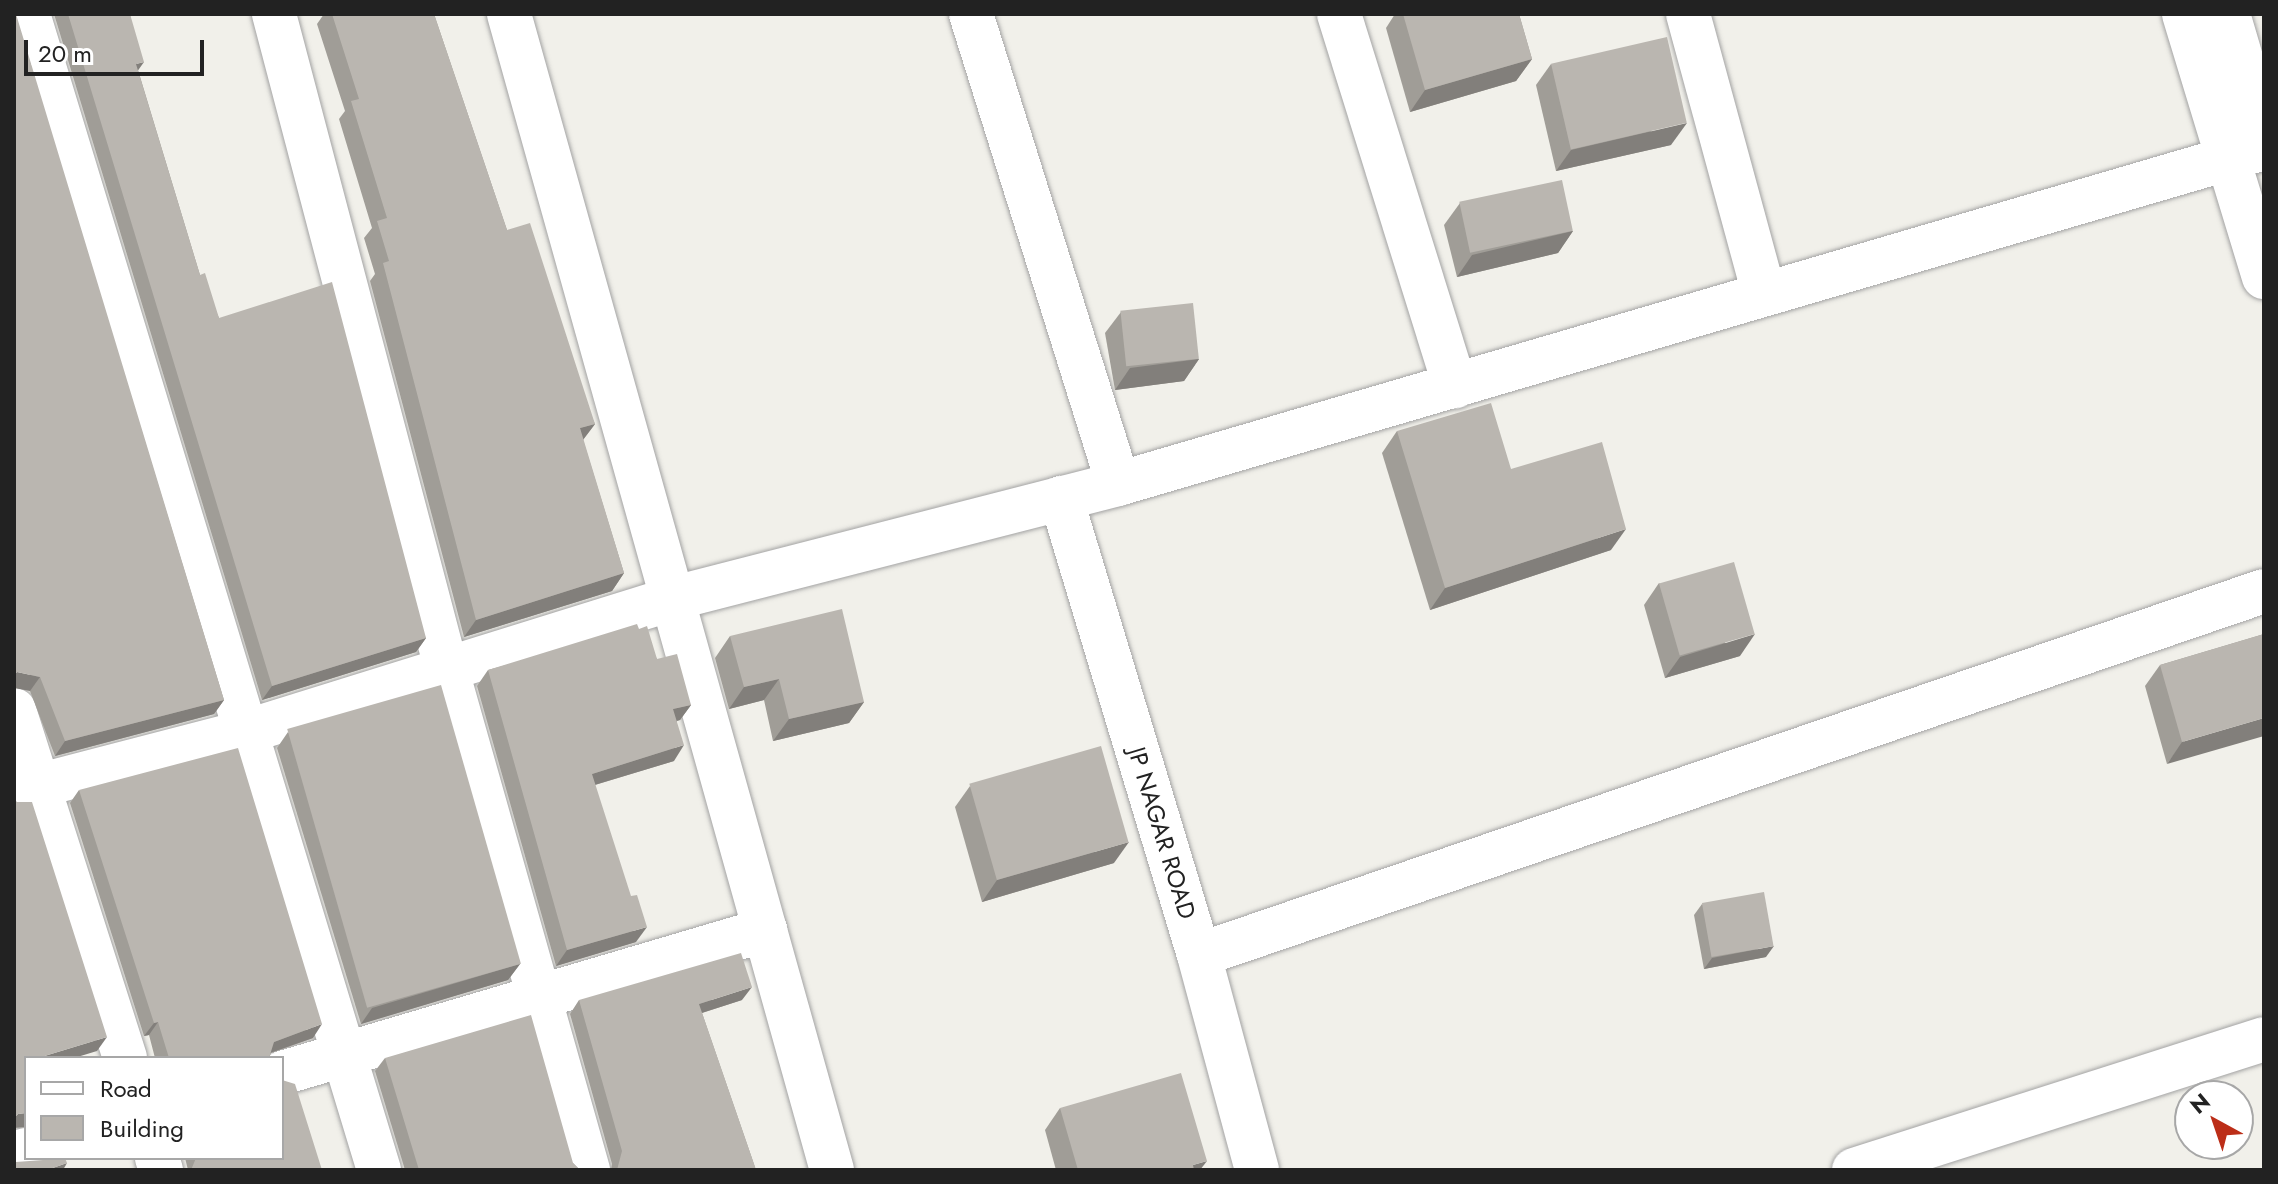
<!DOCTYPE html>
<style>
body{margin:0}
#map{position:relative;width:2278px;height:1184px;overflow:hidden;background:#f1f0ea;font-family:Jost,sans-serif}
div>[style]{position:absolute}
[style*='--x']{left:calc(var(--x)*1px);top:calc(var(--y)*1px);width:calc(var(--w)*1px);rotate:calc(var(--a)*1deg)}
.roads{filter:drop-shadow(0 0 2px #a3a3a3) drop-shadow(0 0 2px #a3a3a3)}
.minor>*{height:44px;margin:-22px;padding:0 22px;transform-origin:22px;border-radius:22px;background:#fff}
.tertiary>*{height:44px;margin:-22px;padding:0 22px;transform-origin:22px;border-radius:22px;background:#fff}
.wall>*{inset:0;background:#a09d97}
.shaded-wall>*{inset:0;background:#827f7b}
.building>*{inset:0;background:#bab6b0;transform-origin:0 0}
span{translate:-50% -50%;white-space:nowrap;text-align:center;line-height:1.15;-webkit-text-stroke:7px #fff;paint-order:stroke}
.street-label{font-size:24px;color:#222}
.frame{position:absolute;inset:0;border:16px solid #222;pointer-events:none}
.legend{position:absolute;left:24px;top:1056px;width:260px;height:104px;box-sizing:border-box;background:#fff;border:2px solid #a7a7a7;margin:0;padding:10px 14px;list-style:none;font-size:24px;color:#222}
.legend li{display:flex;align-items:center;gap:16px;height:40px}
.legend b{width:40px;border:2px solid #a7a7a7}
.north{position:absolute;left:2174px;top:1080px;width:80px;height:80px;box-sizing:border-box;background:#fff;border:2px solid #a7a7a7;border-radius:50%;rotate:320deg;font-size:22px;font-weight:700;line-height:32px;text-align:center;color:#222}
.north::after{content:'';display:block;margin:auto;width:28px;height:36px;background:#bc2e18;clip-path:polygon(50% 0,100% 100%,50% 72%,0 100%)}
.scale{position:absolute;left:24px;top:40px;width:180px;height:36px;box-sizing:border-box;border:4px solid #222;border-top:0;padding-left:10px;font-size:24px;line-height:28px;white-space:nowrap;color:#222;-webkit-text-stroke:6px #fff;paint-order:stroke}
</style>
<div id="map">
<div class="roads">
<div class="minor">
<i style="--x:28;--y:14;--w:1208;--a:73.11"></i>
<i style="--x:274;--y:14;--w:679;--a:75.25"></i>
<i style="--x:447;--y:671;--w:519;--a:74.22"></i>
<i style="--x:509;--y:14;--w:1200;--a:74.39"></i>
<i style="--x:971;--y:14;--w:492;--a:72.6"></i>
<i style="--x:1339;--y:14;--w:390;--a:72.7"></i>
<i style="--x:1688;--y:14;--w:290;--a:74.8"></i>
<i style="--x:1061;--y:498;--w:477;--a:73.2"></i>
<i style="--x:1199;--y:955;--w:223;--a:74.9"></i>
<i style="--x:14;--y:710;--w:365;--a:72.3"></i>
<i style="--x:14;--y:792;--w:242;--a:-14.6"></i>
<i style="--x:248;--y:731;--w:446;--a:-17.3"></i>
<i style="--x:674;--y:598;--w:458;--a:-14.4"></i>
<i style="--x:1118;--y:484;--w:1194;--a:-16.34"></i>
<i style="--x:1199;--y:955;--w:1125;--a:-18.87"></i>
<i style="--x:282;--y:1073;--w:504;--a:-16.49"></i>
<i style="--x:14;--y:1153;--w:12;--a:-14"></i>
<i style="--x:157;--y:1158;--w:13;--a:72"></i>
<i style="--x:1854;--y:1170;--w:430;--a:-17.7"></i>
</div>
<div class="tertiary">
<i style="--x:2184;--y:14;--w:275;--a:73.1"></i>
<i style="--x:2228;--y:14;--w:127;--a:73.6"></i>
</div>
</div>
<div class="wall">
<i style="clip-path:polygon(14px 14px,224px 700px,214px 714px,55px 756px,30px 691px)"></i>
<i style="clip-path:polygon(54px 14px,130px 14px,138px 70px,200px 275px,219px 318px,426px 638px,416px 652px,262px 700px)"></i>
<i style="clip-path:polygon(324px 14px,434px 14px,507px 230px,595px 424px,583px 440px,624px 573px,612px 591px,464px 637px,370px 281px,375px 274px,364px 238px,372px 228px,339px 119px,345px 111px,317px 24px)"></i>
<i style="clip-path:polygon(1395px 14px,1519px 14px,1532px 59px,1516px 81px,1410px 112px,1386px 28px)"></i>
<i style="clip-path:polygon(1551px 64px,1671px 145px,1556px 171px,1536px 85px)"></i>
<i style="clip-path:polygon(1460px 203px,1573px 231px,1558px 253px,1457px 277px,1444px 225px)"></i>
<i style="clip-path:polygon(1121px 312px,1199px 359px,1184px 381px,1115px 390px,1105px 333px)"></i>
<i style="clip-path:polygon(1397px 431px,1511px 469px,1611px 550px,1430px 610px,1382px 453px)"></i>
<i style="clip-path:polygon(1659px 583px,1740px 656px,1665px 678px,1644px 605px)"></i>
<i style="clip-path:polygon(639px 629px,657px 659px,691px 705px,680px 720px,677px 721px,674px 761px,595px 785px,636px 942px,556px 966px,477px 686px,488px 670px)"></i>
<i style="clip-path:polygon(2264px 634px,2167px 764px,2145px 686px,2160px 665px)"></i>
<i style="clip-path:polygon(730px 636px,864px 702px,849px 723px,773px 741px,764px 700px,729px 709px,715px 658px)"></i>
<i style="clip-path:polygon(288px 732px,520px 964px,508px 980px,361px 1024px,277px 748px)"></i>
<i style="clip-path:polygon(970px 786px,1114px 863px,982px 902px,955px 807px)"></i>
<i style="clip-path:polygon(79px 790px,313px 1038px,271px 1053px,269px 1058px,155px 1058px,149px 1035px,144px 1036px,70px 803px)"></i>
<i style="clip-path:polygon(1702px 904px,1766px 957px,1704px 969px,1694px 915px)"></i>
<i style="clip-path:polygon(579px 1000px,742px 1000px,702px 1013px,756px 1170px,611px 1170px,612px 1164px,570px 1014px)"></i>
<i style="clip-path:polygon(385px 1058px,573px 1163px,580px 1170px,405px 1170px,375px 1071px)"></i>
<i style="clip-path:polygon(1060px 1108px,1200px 1170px,1056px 1170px,1045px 1130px)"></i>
<i style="clip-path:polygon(185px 1158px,282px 1158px,322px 1170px,188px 1170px)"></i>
</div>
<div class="shaded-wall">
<i style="clip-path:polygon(1532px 59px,1516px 81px,1410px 112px,1425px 90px)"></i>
<i style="clip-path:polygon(144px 62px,134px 76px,136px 64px)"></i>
<i style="clip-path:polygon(1687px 123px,1671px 145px,1556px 171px,1571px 150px)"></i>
<i style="clip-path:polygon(1573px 231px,1558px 253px,1457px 277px,1472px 255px)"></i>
<i style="clip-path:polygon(1199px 359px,1184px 381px,1115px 390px,1130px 368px)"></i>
<i style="clip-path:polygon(595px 424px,582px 441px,580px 428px)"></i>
<i style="clip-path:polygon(1626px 529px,1611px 550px,1430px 610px,1445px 588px)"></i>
<i style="clip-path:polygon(624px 573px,612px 591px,464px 637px,476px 620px)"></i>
<i style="clip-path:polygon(1755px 634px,1740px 656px,1665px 678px,1680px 657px)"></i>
<i style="clip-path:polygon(426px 638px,416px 652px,262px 700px,272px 686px)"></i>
<i style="clip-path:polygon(17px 672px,40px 677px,30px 691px,14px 688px,14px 675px)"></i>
<i style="clip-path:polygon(779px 679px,764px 700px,729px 709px,744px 687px)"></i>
<i style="clip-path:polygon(224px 700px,214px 714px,55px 756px,65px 741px)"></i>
<i style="clip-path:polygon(864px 702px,849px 723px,773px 741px,789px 719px)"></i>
<i style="clip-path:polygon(691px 705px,680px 720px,663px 724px,673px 709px)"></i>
<i style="clip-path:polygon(2264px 718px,2264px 736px,2167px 764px,2182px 742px)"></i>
<i style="clip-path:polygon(684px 745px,674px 761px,581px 789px,592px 774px)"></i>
<i style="clip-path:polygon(1129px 842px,1114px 863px,982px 902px,997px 880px)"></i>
<i style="clip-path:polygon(647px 927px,636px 942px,556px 966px,567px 950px)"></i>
<i style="clip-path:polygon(1774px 946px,1766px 957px,1704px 969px,1712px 958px)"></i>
<i style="clip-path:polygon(520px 964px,508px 980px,361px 1024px,372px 1008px)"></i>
<i style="clip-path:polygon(752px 987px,742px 1000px,689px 1017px,699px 1004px)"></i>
<i style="clip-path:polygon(158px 1022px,149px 1035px,144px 1036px,154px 1023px)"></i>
<i style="clip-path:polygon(322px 1024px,313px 1038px,264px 1055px,274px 1042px)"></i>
<i style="clip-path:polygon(107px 1037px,97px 1051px,74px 1058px,38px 1058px)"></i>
<i style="clip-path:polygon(26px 1113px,26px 1127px,14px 1128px,14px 1118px,18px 1114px)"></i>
<i style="clip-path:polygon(1207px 1161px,1200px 1170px,1189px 1170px,1193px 1165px)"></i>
<i style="clip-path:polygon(67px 1163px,63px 1170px,47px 1170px)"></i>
</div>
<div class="building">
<i style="clip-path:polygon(14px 14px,16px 14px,224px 700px,65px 741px,40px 677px,17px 672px,14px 675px)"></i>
<i style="clip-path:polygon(68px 14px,130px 14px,144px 62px,136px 64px,200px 275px,205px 273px,219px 318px,332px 282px,426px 638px,272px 686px)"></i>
<i style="clip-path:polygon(332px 14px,434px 14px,507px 230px,530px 223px,595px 424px,580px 428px,624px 573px,476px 620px,383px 263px,389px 261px,377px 221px,387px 218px,351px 101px,359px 99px)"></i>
<i style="clip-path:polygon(1403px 14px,1519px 14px,1532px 59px,1425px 90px)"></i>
<i style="left:1667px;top:37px;width:88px;height:119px;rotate:77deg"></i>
<i style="left:1562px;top:180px;width:52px;height:105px;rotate:78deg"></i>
<i style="left:1193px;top:303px;width:56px;height:73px;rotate:84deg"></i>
<i style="clip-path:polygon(1491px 403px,1511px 469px,1602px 442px,1626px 529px,1445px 588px,1397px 431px)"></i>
<i style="left:1734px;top:562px;width:75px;height:78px;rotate:74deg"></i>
<i style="clip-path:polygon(842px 609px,864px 702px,789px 719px,779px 679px,744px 687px,730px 636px)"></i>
<i style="clip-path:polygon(637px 624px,639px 629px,647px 626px,657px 659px,677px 654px,691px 705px,673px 709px,684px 745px,592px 774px,631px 896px,637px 895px,647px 927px,567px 950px,488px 670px)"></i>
<i style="clip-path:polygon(2264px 634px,2264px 718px,2182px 742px,2160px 665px)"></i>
<i style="left:441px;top:685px;width:290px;height:160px;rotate:74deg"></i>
<i style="left:1101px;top:746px;width:100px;height:137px;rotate:74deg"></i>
<i style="clip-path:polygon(238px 748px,322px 1024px,274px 1042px,269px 1058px,169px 1058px,158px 1022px,154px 1023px,79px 790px)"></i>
<i style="clip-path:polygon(14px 799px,17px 802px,32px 802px,107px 1037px,38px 1058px,26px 1058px,26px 1113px,18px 1114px,14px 1118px)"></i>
<i style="left:1764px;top:892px;width:55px;height:63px;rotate:80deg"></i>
<i style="clip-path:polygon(741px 953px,752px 987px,699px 1004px,756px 1170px,617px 1170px,622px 1151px,579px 1000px)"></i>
<i style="clip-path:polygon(531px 1015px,573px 1163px,580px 1170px,419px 1170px,385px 1058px)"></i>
<i style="clip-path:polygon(1181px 1073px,1207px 1161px,1193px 1165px,1194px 1170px,1078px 1170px,1060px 1108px)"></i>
<i style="clip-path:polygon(282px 1080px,295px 1084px,322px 1170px,191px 1170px,196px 1158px,282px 1158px)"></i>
<i style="clip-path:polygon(44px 1158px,65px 1158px,67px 1163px,47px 1170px,14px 1170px,14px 1160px,16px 1162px,43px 1160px)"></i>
</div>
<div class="street-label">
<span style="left:1162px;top:833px;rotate:73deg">JP NAGAR ROAD</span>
</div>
<div class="frame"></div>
<ul class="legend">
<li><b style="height:10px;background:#fff"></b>Road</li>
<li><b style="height:22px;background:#bab6b0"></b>Building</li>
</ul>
<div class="north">N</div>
<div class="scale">20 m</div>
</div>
